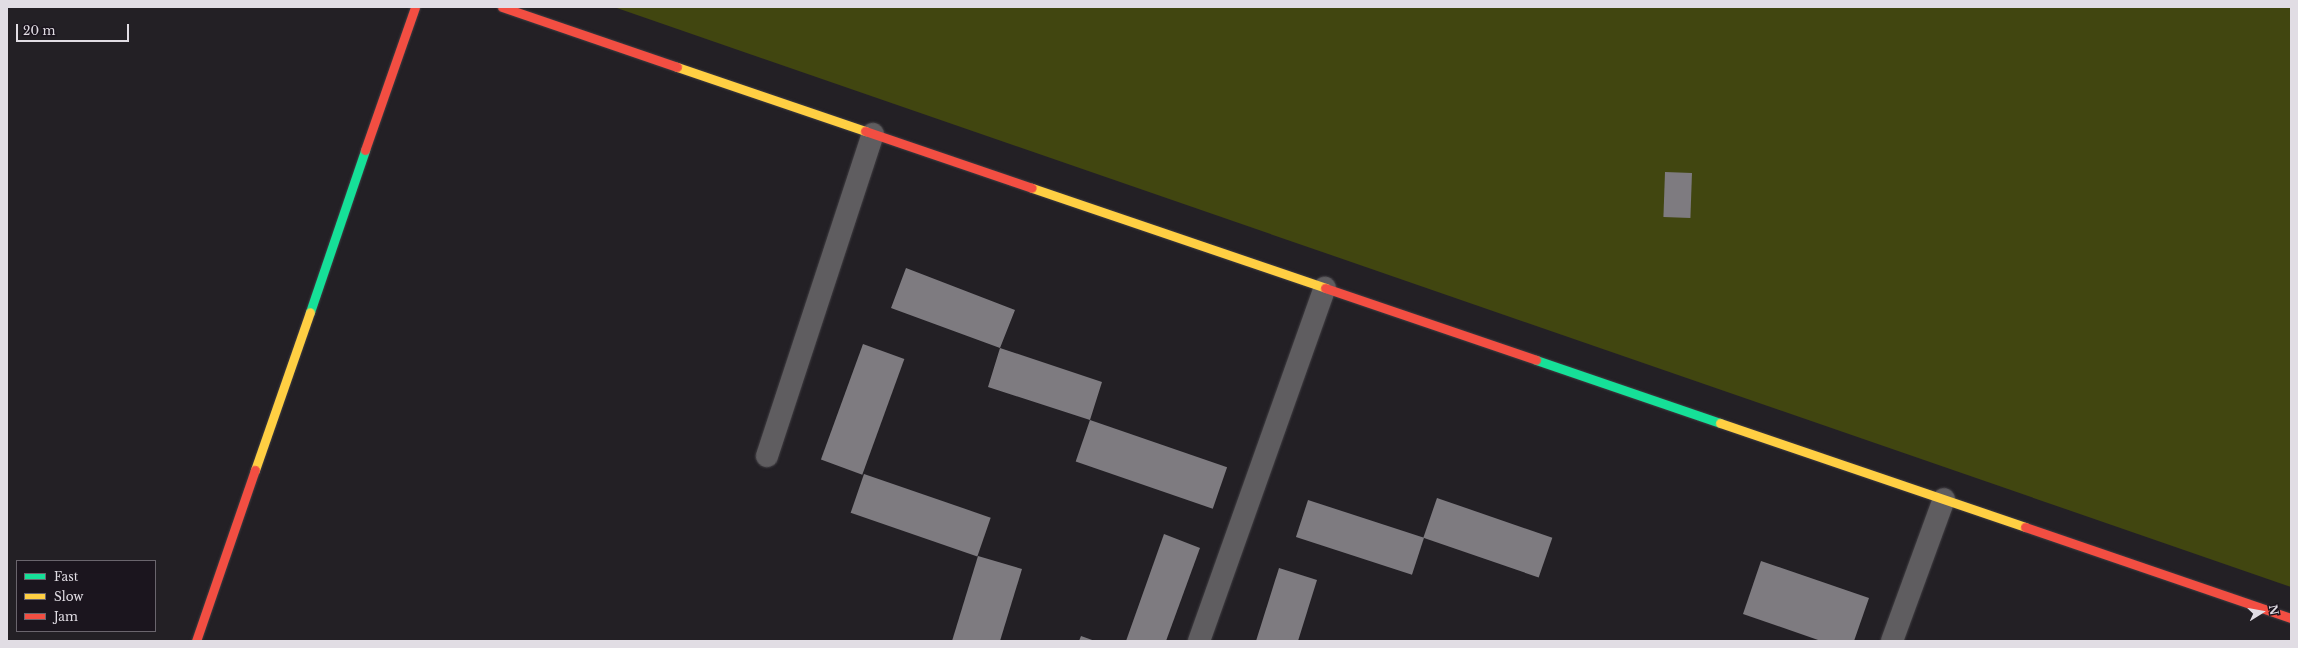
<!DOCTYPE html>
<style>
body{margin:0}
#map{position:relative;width:2298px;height:648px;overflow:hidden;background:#232025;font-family:"Libre Baskerville",serif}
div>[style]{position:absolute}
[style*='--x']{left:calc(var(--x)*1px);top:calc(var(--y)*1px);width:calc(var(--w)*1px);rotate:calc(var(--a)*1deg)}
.green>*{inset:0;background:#414610}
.building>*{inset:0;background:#7e7b80;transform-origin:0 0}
.roads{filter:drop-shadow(0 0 1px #3f3c41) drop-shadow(0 0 1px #3f3c41)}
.street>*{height:22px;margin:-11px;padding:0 11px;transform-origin:11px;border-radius:11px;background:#5f5d60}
.fast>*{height:9px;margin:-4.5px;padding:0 4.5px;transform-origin:4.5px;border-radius:4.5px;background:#16e098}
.slow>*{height:9px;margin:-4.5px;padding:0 4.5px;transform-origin:4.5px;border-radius:4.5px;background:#ffcf43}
.jam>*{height:9px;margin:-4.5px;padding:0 4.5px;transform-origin:4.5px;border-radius:4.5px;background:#f24e42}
span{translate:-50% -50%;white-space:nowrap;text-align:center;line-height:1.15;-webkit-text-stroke:4px #1b151e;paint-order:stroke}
.frame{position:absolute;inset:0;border:8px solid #e1dde4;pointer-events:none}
.legend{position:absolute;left:16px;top:560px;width:140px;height:72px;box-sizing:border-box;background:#1b151e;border:1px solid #6a656d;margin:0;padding:5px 7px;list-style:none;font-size:12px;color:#e1dde4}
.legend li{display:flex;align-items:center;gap:8px;height:20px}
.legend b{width:20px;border:1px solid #6a656d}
.north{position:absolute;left:2242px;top:592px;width:40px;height:40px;-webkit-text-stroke:3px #1b151e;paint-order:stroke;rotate:79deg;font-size:11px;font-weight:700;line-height:16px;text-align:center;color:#e1dde4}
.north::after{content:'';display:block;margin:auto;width:14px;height:18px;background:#e1dde4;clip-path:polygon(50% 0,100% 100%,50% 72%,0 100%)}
.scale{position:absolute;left:16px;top:24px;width:113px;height:18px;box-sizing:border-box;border:2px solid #e1dde4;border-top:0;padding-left:5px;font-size:12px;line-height:14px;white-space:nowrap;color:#e1dde4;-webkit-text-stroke:3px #1b151e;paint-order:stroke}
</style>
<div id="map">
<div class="green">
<i style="clip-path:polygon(614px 7px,2291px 7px,2291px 587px)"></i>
</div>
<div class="building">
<i style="left:1665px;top:172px;width:27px;height:45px;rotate:2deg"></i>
<i style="clip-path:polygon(906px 268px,1015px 310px,1000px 348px,1102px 382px,1090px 420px,988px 387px,1000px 348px,891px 308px)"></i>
<i style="left:863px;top:344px;width:44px;height:123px;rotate:20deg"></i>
<i style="left:1090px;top:420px;width:145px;height:44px;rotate:19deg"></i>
<i style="left:864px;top:474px;width:134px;height:41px;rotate:19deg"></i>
<i style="left:1437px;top:498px;width:122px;height:42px;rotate:19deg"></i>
<i style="left:1308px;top:500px;width:122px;height:39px;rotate:18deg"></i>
<i style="clip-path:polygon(1164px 534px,1200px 548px,1166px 641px,1126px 641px)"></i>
<i style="clip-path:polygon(978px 556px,1022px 569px,1000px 641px,952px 641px)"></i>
<i style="clip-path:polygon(1761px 561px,1869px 598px,1854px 641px,1821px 641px,1743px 614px)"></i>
<i style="clip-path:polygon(1279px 568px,1317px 580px,1298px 641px,1256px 641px)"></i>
<i style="clip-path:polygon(1081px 636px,1095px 641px,1079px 641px)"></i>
</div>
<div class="roads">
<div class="street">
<i style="--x:767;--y:456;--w:339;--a:-71.8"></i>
<i style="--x:1199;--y:641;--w:375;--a:-70.4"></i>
<i style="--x:1892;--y:641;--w:151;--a:-69.9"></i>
</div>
<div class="fast">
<i style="--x:310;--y:312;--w:171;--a:-71.2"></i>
<i style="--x:1536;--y:360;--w:194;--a:18.9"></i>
</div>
<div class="slow">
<i style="--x:677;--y:67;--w:199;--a:18.8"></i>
<i style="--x:1032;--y:188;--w:310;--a:18.8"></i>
<i style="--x:1720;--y:423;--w:322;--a:18.8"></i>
<i style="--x:255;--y:470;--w:167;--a:-70.8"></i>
</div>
<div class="jam">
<i style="--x:502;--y:7;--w:185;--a:18.9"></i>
<i style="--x:865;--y:131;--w:176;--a:18.8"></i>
<i style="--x:365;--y:150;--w:151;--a:-70.7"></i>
<i style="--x:1325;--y:288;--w:223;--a:18.8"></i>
<i style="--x:2025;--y:527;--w:281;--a:18.9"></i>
<i style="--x:196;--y:641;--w:181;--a:-71"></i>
</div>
</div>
<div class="frame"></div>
<ul class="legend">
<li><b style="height:5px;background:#16e098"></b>Fast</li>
<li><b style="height:5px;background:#ffcf43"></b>Slow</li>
<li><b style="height:5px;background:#f24e42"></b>Jam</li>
</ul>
<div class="north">N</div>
<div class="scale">20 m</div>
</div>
